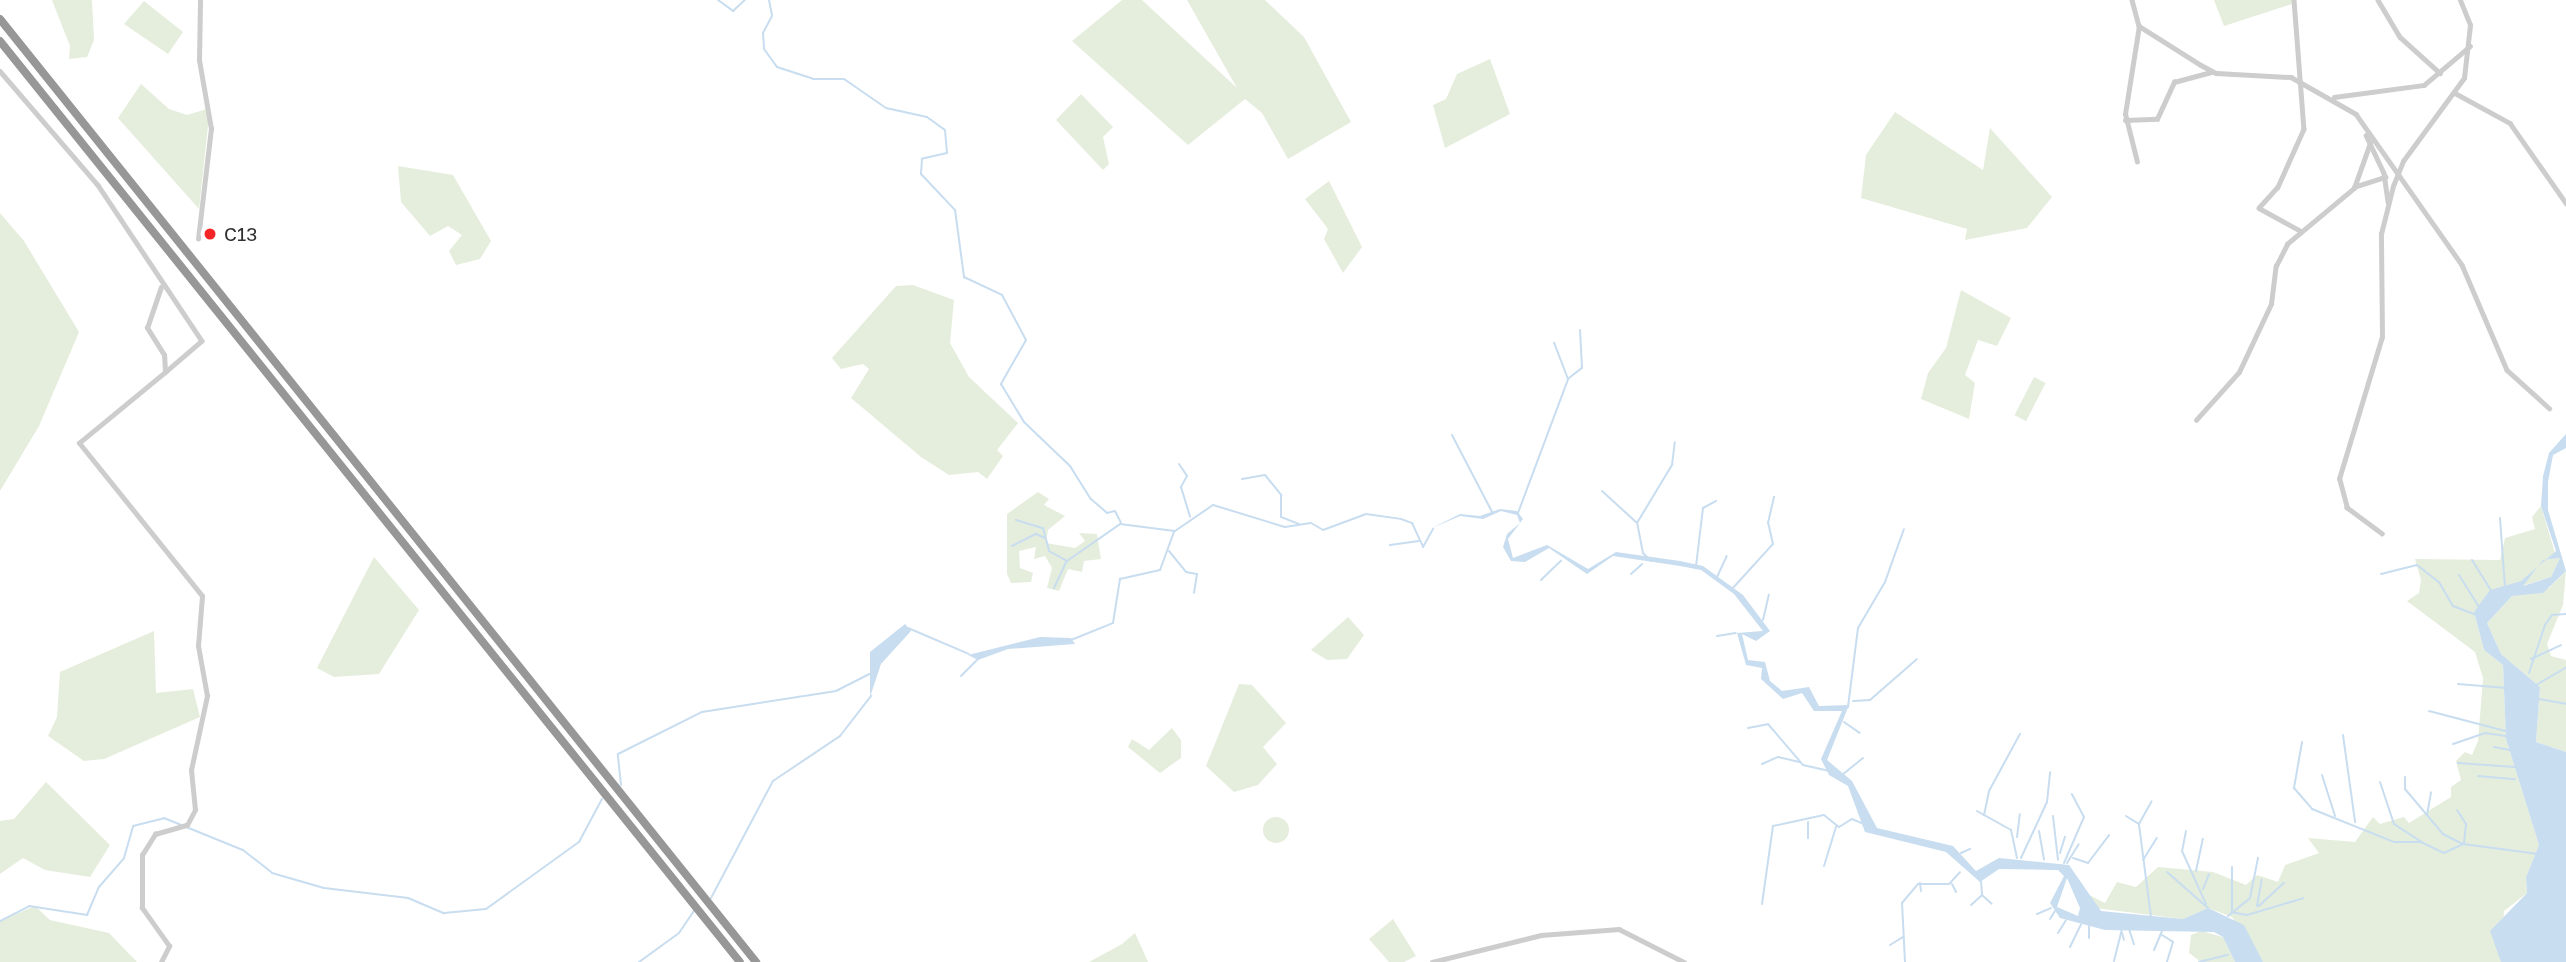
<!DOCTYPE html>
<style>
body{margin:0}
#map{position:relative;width:2566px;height:962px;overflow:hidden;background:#fff;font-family:"Golos Text",sans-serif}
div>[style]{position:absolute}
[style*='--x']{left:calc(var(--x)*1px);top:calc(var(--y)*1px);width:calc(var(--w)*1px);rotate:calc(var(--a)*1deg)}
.green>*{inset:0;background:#e5eedd;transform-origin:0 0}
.round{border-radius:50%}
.water>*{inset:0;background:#c8ddef}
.stream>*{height:2px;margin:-1px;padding:0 1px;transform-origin:1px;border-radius:1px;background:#c8ddef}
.street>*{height:4.5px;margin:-2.25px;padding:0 2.25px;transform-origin:2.25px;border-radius:2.25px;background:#cdcdcd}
.highway>*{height:8px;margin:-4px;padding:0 4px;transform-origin:4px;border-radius:4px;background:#979797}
.dots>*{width:19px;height:19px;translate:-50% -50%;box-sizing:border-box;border:4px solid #fff;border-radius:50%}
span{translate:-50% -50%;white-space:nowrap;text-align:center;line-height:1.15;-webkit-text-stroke:7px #fff;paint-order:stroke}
.poi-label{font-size:19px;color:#303030}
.left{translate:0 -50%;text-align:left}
</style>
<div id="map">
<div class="green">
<i style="clip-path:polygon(92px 0,94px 40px,87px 57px,69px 59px,70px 46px,52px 0)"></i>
<i style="clip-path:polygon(1122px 0,1142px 0,1237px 88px,1187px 0,1265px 0,1304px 37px,1351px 122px,1288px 159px,1262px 113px,1245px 99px,1188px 145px,1072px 41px)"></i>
<i style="clip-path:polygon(2214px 0,2294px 0,2295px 3px,2224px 26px)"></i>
<i style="clip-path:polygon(144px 1px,183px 32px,168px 54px,124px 24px)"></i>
<i style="clip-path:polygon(1490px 59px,1510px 114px,1445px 148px,1433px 105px,1446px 99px,1457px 74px)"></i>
<i style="clip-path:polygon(141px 84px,169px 109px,187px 115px,210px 108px,199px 209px,118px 118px)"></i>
<i style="clip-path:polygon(1081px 94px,1113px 127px,1103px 137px,1109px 164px,1103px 170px,1056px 120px)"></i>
<i style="clip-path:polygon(1895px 112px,1983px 170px,1990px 128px,2052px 197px,2027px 228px,1965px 240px,1967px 229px,1861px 198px,1866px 155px)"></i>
<i style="clip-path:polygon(398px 166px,453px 175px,491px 241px,480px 259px,456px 265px,449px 251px,462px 235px,448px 226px,430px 236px,401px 202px)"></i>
<i style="clip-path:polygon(1329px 181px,1362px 247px,1343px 273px,1324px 239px,1328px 229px,1305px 199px)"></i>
<i style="clip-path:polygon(0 213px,24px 241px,79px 332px,39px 426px,0 491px)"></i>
<i style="clip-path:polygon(913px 285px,954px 300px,950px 343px,969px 377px,1018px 423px,997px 450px,1003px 456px,987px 479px,978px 472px,949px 475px,921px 457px,851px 398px,869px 369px,863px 364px,841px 369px,832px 358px,896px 286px)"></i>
<i style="clip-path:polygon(1961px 290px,2011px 318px,1997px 346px,1978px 340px,1965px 375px,1975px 383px,1969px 419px,1921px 399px,1928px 373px,1946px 348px)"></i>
<i style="left:2034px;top:377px;width:13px;height:43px;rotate:27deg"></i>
<i style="clip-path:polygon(1038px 492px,1049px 499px,1044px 505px,1065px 516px,1048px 530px,1046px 543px,1075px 548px,1085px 541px,1079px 533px,1097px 534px,1101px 559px,1084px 561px,1082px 572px,1068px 569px,1059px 591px,1047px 588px,1052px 568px,1045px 556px,1034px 559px,1036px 547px,1019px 551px,1020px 568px,1033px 573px,1031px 582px,1011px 583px,1007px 574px,1007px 514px)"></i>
<i style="clip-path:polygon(2541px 506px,2555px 553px,2521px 581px,2495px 589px,2474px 612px,2484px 650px,2503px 665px,2506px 739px,2539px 845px,2526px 877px,2527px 893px,2504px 911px,2501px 962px,2263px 962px,2232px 917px,2208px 908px,2183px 919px,2095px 908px,2085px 893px,2105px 903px,2117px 882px,2136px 887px,2158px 867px,2213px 872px,2246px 885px,2257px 875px,2278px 882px,2285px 865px,2319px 853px,2308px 838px,2355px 842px,2373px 817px,2380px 824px,2404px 817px,2409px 823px,2451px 797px,2451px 787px,2461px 780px,2456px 761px,2465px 752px,2472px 755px,2478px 741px,2483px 678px,2475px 652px,2407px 601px,2419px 593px,2421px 580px,2415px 559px,2500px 560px,2505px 538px,2535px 529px,2532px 517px)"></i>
<i style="clip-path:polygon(374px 557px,419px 610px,379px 674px,334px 677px,317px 668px)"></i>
<i style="clip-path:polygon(2560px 558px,2551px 577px,2522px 586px,2543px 560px)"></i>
<i style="clip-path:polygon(2566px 571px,2563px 605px,2547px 644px,2551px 656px,2566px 660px,2566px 752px,2536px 742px,2540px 687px,2501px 654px,2487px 623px,2512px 596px,2549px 588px)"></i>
<i style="clip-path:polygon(1348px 617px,1364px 635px,1347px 659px,1327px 660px,1311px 650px)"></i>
<i style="clip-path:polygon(154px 631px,156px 693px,193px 689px,200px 717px,104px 759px,84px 761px,48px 736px,57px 717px,60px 672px)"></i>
<i style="clip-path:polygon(1239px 684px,1252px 685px,1286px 723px,1263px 747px,1277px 764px,1258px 785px,1234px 792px,1206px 766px)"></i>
<i style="clip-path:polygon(1172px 728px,1181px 740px,1181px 758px,1160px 773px,1128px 747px,1132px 739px,1149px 750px)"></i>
<i style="clip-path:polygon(46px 782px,110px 845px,90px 877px,45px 870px,23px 858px,0 874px,0 821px,14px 819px)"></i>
<i class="round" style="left:1263px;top:817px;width:26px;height:26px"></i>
<i style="clip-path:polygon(35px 906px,50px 920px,109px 933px,137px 962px,0 962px,0 921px)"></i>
<i style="clip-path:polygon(1393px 919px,1416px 956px,1404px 962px,1389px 962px,1369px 939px)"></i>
<i style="clip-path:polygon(2201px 931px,2223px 937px,2235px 962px,2201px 962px,2189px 953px,2191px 935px)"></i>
<i style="clip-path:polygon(1135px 933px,1148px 962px,1089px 962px,1122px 944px)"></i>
</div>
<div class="water">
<i style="clip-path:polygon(evenodd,2566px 434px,2566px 448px,2553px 455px,2548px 482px,2548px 510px,2566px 571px,2543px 593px,2512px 596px,2487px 623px,2501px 654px,2540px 687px,2536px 742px,2566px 752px,2566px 962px,2501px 962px,2490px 931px,2527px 893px,2526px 877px,2539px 845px,2506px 739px,2503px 665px,2484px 650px,2474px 612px,2490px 590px,2521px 581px,2556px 551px,2541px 506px,2543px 476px,2549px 453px,2566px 434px,2560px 558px,2551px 577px,2523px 586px,2543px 560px,2560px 558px)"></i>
<i style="clip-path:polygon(evenodd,1500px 509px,1517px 511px,1523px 519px,1508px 539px,1513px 558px,1547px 545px,1588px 569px,1616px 552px,1680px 561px,1703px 566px,1743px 595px,1770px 631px,1756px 641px,1742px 634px,1748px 660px,1765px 662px,1770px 681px,1782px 691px,1809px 687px,1819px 706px,1849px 705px,1827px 760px,1852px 781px,1877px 828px,1953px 846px,1976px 871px,1999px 858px,2069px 865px,2101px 911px,2183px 919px,2208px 908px,2244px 925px,2263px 962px,2235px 962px,2223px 937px,2214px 932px,2105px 930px,2060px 918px,2050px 903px,2064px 876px,2058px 870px,1999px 869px,1980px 882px,1946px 852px,1865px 832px,1848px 786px,1829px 775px,1821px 759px,1842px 711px,1814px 711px,1802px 693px,1783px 699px,1761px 679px,1762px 668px,1746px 665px,1737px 633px,1763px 631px,1734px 594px,1701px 570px,1680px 566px,1613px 556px,1587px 574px,1549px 548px,1525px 562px,1511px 561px,1503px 547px,1507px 534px,1520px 523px,1517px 515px,1501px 511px,1483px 519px,1460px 516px,1432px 528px,1460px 514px,1480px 516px,1500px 509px,2067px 878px,2080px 908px,2078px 916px,2057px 907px,2067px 878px)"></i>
<i style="clip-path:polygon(905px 624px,911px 631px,881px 664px,870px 697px,870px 652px)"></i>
<i style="clip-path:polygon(1040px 637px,1071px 638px,1075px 644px,1008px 649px,978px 660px,968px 655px)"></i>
</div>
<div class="stream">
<i style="--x:718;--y:0;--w:19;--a:36"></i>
<i style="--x:733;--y:11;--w:16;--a:-43"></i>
<i style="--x:769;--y:0;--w:16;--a:79"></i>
<i style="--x:772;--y:16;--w:19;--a:118"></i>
<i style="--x:763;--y:33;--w:16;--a:86"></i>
<i style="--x:764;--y:49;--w:22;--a:54"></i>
<i style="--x:777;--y:67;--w:38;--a:18"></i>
<i style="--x:813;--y:79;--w:31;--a:0"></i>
<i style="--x:844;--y:79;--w:51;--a:34.6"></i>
<i style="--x:886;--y:108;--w:42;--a:12.4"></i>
<i style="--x:927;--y:117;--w:22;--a:36"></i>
<i style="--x:945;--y:130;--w:23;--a:85"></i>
<i style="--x:947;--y:153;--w:26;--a:167"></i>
<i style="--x:922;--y:159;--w:15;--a:94"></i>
<i style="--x:921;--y:174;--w:50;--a:46.6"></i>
<i style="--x:955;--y:210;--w:68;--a:82.3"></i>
<i style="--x:964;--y:277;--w:42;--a:25.3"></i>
<i style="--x:1002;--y:295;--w:51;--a:61.9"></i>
<i style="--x:1026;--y:340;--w:51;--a:119.6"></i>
<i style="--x:1001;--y:384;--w:44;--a:58.8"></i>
<i style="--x:1024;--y:422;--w:64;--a:43.7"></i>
<i style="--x:1070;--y:466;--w:39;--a:58"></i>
<i style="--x:1091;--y:499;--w:21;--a:41"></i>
<i style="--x:1107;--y:513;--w:8;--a:-14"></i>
<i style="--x:1115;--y:511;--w:13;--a:63"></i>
<i style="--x:1569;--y:378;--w:16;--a:-38"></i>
<i style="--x:1582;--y:368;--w:38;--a:-93"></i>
<i style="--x:1452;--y:435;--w:87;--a:62.5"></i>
<i style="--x:1179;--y:464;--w:14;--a:56"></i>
<i style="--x:1187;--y:476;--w:13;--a:119"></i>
<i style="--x:1181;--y:487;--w:31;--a:73"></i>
<i style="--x:1242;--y:479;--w:23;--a:-10"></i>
<i style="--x:1265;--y:475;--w:26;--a:51"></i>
<i style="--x:1281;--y:495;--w:22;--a:90"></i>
<i style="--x:1281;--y:517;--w:19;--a:21"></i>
<i style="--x:1602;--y:491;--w:46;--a:42.4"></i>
<i style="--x:1518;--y:513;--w:143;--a:-69.5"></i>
<i style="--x:1568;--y:379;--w:39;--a:-111"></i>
<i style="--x:2500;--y:518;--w:69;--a:85.9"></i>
<i style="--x:1016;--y:520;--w:28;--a:17"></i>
<i style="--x:1043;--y:528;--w:24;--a:75"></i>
<i style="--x:1049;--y:551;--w:21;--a:29"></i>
<i style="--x:1067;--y:561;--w:65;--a:-34.9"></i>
<i style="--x:1120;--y:524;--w:55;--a:7.3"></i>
<i style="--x:1175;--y:531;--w:46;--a:-34.4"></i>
<i style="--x:1213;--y:505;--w:75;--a:17"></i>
<i style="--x:1285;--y:527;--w:26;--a:-9"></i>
<i style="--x:1311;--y:523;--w:14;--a:30"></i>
<i style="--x:1323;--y:530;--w:46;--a:-20.4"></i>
<i style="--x:1366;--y:514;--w:35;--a:8"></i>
<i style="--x:1401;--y:519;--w:12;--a:20"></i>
<i style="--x:1412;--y:523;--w:26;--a:65"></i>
<i style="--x:1423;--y:547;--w:21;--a:-61"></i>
<i style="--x:1390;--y:545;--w:29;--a:-8"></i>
<i style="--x:1012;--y:546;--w:27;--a:-27"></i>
<i style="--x:1036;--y:534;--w:10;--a:24"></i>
<i style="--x:1169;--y:551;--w:27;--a:51"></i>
<i style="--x:1186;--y:572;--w:11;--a:10"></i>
<i style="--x:1197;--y:574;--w:19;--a:99"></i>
<i style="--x:2472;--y:560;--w:36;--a:58"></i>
<i style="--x:1651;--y:561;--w:11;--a:-135"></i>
<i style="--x:1643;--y:553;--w:31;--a:-101"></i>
<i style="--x:1637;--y:523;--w:68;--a:-58.9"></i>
<i style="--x:1672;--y:465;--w:23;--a:-83"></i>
<i style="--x:1696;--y:566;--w:58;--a:-83.1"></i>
<i style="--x:1703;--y:508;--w:15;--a:-28"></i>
<i style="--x:1631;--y:574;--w:15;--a:-42"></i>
<i style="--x:2381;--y:574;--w:37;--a:-14"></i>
<i style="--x:2417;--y:565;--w:28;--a:38"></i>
<i style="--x:2439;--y:582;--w:28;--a:60"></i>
<i style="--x:2453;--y:606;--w:25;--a:21"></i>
<i style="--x:2459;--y:575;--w:38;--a:58"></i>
<i style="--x:1717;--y:577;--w:23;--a:-65"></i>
<i style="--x:1541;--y:580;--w:28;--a:-44"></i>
<i style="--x:1054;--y:588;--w:29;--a:-65"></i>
<i style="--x:1732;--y:589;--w:61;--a:-47.7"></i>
<i style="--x:1773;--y:544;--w:22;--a:-103"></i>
<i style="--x:1768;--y:523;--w:27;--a:-77"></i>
<i style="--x:1763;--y:620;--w:26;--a:-77"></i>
<i style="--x:908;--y:628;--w:66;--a:23.1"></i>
<i style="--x:1717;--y:636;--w:19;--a:-9"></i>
<i style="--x:1071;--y:640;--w:45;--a:-22"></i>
<i style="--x:1113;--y:623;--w:45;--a:-81"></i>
<i style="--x:1120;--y:579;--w:41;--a:-12.7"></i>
<i style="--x:1160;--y:570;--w:40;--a:-69.8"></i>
<i style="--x:2531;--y:659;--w:33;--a:-25"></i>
<i style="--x:2529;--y:673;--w:51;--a:-71.6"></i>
<i style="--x:2545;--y:625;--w:12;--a:-55"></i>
<i style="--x:2552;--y:615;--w:14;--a:-4"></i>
<i style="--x:961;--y:676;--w:30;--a:-45"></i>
<i style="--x:2458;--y:684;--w:49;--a:4.7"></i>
<i style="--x:2536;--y:685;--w:34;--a:-30"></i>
<i style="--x:2539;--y:699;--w:27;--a:10"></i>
<i style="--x:1853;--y:701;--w:17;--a:-3"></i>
<i style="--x:1870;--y:700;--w:62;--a:-41.1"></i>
<i style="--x:1848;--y:707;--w:80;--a:-82.8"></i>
<i style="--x:1858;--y:628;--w:53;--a:-59.6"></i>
<i style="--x:1885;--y:582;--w:56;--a:-70.3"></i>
<i style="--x:2429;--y:711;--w:83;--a:14.7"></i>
<i style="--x:1844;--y:722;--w:19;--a:35"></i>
<i style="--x:1748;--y:728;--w:20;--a:-11"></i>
<i style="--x:1768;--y:724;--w:54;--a:49.5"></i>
<i style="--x:1803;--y:765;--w:26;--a:13"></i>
<i style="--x:2343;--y:735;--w:88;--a:82.1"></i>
<i style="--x:2302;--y:742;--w:47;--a:99.9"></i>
<i style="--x:2294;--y:788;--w:28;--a:49"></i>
<i style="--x:2312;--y:809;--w:88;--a:21.9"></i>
<i style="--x:2394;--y:842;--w:27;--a:0"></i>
<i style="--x:2421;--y:842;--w:25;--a:26"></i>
<i style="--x:2444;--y:853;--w:21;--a:-25"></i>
<i style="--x:2453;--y:744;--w:34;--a:-19"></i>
<i style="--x:2485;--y:733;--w:21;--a:8"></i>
<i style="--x:2494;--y:747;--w:16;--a:11"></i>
<i style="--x:2458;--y:763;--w:57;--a:4"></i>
<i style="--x:1762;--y:764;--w:17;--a:-24"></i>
<i style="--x:1778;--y:757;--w:22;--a:13"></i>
<i style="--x:1842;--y:775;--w:27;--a:-39"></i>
<i style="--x:2322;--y:775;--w:43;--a:72.4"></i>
<i style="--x:2478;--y:776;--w:37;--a:5"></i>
<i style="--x:2405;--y:777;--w:12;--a:90"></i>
<i style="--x:2405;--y:789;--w:59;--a:49.8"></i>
<i style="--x:2443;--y:834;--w:22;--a:27"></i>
<i style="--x:2463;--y:844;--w:76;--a:7.6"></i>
<i style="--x:2380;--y:782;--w:44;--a:71.6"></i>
<i style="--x:2394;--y:824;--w:31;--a:33"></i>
<i style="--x:621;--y:785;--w:31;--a:-96"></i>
<i style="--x:618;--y:754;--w:94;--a:-26.6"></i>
<i style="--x:702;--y:712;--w:136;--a:-8.9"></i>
<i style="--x:836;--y:691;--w:38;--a:-27"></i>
<i style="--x:2457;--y:810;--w:17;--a:57"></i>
<i style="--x:2466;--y:824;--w:20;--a:96"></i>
<i style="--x:1977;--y:811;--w:8;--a:30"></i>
<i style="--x:2427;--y:815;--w:23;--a:-80"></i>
<i style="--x:2053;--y:816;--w:44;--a:83.5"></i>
<i style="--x:2126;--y:816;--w:15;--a:32"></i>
<i style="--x:1808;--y:822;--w:16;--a:90"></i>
<i style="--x:2039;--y:831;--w:29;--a:80"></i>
<i style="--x:2186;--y:831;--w:20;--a:101"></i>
<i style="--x:2182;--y:851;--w:58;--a:65.6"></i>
<i style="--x:2017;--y:837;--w:23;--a:-83"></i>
<i style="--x:1961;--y:853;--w:10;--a:-24"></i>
<i style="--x:2060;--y:853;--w:17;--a:-73"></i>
<i style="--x:2017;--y:858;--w:29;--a:-102"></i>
<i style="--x:2011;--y:830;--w:31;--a:-151"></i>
<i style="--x:1984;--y:815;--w:25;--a:-78"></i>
<i style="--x:1989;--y:791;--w:65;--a:-61.5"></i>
<i style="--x:2021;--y:858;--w:62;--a:-65.1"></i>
<i style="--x:2047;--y:802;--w:30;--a:-84"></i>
<i style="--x:2073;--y:858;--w:16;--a:18"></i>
<i style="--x:2088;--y:863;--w:35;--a:-53"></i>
<i style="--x:2143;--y:860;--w:26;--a:-58"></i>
<i style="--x:2064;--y:863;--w:50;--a:-66.5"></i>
<i style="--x:2084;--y:817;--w:26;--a:-118"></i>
<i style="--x:2067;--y:863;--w:22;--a:-58"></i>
<i style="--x:1824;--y:866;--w:41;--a:-72.9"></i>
<i style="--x:2232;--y:867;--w:43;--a:90"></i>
<i style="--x:2196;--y:871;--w:33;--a:-78"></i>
<i style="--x:2167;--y:872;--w:55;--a:41.3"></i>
<i style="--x:1920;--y:883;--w:8;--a:83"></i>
<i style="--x:1952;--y:884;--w:9;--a:63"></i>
<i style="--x:2203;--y:889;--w:16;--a:-68"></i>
<i style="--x:1982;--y:895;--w:13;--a:42"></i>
<i style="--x:711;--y:898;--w:132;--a:-62.1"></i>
<i style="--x:773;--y:781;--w:81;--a:-33.9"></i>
<i style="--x:840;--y:736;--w:51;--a:-52.2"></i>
<i style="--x:1762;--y:904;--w:79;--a:-82"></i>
<i style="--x:1773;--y:826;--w:52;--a:-12.2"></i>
<i style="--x:1824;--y:815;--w:19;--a:39"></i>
<i style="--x:1839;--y:827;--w:15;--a:-32"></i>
<i style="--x:1852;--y:819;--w:13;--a:23"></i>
<i style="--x:1971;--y:905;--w:15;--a:-42"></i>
<i style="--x:1982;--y:895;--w:15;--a:-94"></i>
<i style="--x:2257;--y:906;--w:27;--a:-80"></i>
<i style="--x:2259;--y:906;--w:34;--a:-43"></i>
<i style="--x:2231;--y:912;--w:16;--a:11"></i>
<i style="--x:2247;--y:915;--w:59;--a:-16.6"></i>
<i style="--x:2037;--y:914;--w:15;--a:-23"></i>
<i style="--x:2228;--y:916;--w:28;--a:-39"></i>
<i style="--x:2250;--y:898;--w:41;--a:-78.7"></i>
<i style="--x:2151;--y:917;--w:94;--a:-97.4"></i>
<i style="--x:2139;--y:824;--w:26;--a:-61"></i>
<i style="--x:2050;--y:919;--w:9;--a:-58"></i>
<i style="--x:0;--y:921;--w:33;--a:-27"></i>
<i style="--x:29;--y:906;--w:59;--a:8.8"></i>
<i style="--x:87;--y:915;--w:30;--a:-67"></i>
<i style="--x:99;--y:887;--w:38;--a:-49"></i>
<i style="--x:124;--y:858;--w:33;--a:-74"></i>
<i style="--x:133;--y:826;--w:32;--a:-14"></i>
<i style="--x:164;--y:818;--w:85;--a:22.1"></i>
<i style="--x:243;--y:850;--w:37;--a:38"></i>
<i style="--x:272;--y:873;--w:54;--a:16.1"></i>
<i style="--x:324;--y:888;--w:85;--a:6.8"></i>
<i style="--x:408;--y:898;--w:39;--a:23"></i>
<i style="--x:444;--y:913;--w:42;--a:-5.4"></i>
<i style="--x:486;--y:909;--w:115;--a:-35.8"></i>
<i style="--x:579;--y:842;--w:49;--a:-61.9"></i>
<i style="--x:2129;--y:929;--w:16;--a:72"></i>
<i style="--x:2058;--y:933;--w:15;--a:-58"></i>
<i style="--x:2122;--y:933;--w:7;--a:74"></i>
<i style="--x:2162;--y:935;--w:13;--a:32"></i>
<i style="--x:2173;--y:942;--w:21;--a:107"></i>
<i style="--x:2089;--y:938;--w:13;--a:-90"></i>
<i style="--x:1890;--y:945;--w:15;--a:-32"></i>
<i style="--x:2070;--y:947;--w:25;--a:-64"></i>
<i style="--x:2154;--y:950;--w:25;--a:-67"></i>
<i style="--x:2114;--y:961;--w:34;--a:-76"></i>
<i style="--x:639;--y:962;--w:49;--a:-35.9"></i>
<i style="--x:679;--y:933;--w:27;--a:-56"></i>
<i style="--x:1905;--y:962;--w:59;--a:-92.9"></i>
<i style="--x:1902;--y:903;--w:25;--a:-50"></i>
<i style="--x:1918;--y:884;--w:31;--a:0"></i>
<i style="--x:1949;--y:884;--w:16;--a:-47"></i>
<i style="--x:2199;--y:962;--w:30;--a:-14"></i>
</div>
<div class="street">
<i style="--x:2132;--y:0;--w:27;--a:75"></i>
<i style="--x:2139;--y:26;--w:73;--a:32.2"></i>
<i style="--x:2201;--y:65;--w:17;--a:28"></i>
<i style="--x:2216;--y:73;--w:75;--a:3.1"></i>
<i style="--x:2291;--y:77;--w:75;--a:29.6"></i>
<i style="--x:2356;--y:114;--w:184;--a:54.9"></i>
<i style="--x:2462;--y:265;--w:114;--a:66.8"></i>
<i style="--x:2507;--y:370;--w:57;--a:42.1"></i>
<i style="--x:2294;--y:0;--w:129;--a:85.6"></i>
<i style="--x:2304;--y:129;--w:64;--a:114.1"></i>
<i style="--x:2278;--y:187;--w:28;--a:132"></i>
<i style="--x:2259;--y:208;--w:46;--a:28.8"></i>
<i style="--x:2378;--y:0;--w:43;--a:59.3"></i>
<i style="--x:2400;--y:37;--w:54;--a:42"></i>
<i style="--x:0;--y:71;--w:150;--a:49.3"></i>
<i style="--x:98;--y:185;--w:187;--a:56.3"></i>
<i style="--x:202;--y:341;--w:48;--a:139.3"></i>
<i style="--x:2455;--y:93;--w:63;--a:28.6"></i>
<i style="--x:2510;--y:123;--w:98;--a:55"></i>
<i style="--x:2334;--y:97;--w:91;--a:-7.6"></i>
<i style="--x:2424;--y:85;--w:60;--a:-40.3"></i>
<i style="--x:2125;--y:120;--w:32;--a:-2"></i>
<i style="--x:2157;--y:119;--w:41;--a:-65.3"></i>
<i style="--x:2174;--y:82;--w:39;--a:-15"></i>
<i style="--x:2366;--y:135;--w:42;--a:64.7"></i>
<i style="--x:2384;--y:173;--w:29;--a:82"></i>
<i style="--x:2137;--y:162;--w:49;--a:-104"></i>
<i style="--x:2125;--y:114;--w:89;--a:-81"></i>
<i style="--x:2354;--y:187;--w:33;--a:-18"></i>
<i style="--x:198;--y:239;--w:111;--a:-83.3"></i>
<i style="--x:211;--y:129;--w:70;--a:-99.9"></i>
<i style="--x:199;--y:60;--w:60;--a:-89"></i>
<i style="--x:2196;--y:420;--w:64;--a:-48.1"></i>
<i style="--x:2239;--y:372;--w:75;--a:-64.8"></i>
<i style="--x:2271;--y:304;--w:38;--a:-83"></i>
<i style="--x:2276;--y:266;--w:25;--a:-63"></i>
<i style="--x:2287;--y:244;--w:87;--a:-39.9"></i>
<i style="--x:2354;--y:188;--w:48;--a:-70.4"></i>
<i style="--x:2382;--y:534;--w:44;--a:-143.4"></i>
<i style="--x:2347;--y:508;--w:30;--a:-105"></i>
<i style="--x:2339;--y:479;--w:148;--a:-73.2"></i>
<i style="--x:2382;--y:337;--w:103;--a:-90.6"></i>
<i style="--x:2381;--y:234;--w:49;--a:-76"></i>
<i style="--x:2393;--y:186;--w:27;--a:-68"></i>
<i style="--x:2403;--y:161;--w:103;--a:-53.7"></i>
<i style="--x:2464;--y:78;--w:53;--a:-83.5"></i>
<i style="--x:2470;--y:25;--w:27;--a:-112"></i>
<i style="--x:161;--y:962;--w:18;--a:-63"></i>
<i style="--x:169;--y:946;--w:47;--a:-125.4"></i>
<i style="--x:142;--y:908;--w:53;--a:-90"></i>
<i style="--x:142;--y:855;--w:25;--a:-58"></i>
<i style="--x:155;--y:834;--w:33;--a:-16"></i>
<i style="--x:187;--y:825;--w:17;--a:-62"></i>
<i style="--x:195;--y:810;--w:40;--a:-95.7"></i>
<i style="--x:191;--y:770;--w:76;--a:-77.8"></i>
<i style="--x:207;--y:696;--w:51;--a:-100.2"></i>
<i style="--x:198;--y:646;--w:50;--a:-85.4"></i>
<i style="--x:202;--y:596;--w:196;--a:-128.8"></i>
<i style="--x:79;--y:443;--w:112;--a:-39.5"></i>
<i style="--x:165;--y:372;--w:17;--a:-93"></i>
<i style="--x:164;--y:355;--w:32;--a:-122"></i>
<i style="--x:147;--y:328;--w:43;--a:-71.1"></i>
<i style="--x:1432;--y:962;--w:112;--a:-13.9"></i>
<i style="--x:1541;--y:935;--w:78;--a:-4.4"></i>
<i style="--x:1619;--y:929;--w:73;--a:26.9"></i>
</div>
<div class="highway">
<i style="--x:0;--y:19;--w:1209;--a:51.28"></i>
<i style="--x:0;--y:41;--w:1181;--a:51.22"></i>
</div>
<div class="dots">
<i style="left:210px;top:234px;background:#f32526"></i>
</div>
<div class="poi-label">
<span class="left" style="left:224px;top:234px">C13</span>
</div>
</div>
